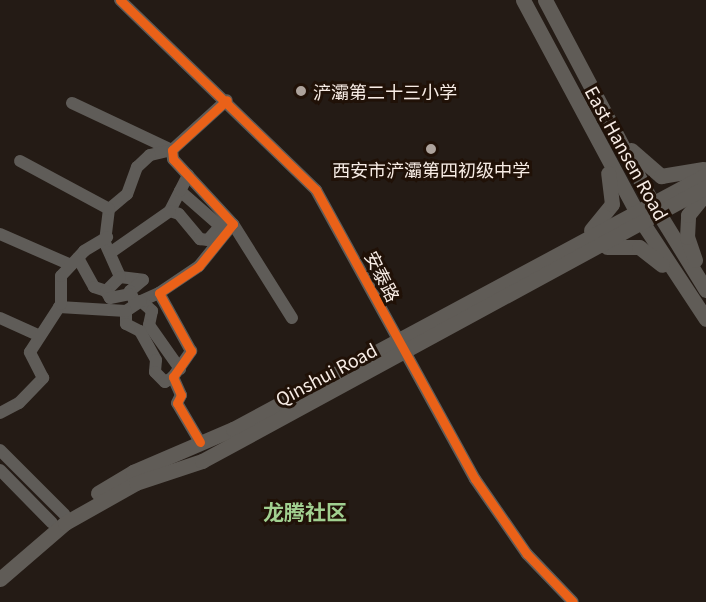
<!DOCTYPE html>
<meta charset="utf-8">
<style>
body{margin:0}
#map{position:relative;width:706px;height:602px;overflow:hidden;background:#241b15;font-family:Georgia,"Noto Sans SC",serif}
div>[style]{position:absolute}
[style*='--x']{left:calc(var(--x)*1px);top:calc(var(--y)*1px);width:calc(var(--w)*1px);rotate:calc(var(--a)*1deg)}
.minor>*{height:12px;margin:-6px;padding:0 6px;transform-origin:6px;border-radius:6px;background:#5f5c58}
.major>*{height:15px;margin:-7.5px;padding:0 7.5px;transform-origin:7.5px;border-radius:7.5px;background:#605c57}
.cycleway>*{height:9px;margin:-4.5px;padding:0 4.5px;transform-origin:4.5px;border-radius:4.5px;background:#ea6118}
.dots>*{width:16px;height:16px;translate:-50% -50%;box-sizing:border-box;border:3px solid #201107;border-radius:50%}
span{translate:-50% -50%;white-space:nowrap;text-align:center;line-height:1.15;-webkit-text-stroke:6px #201107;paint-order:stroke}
.poi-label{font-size:18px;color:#f7ece5}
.left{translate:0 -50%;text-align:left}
.street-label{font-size:18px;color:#f7ece5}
.quarter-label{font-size:21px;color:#a1d090;font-weight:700}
</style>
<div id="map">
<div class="minor">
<i style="--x:120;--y:0;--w:273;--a:44.1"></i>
<i style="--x:316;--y:190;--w:330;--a:61.2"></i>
<i style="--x:475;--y:479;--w:91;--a:55.3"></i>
<i style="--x:527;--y:554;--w:66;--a:46.2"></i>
<i style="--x:72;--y:103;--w:110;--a:25.2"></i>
<i style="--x:172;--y:150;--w:23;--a:167"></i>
<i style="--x:150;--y:155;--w:18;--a:137"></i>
<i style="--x:137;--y:167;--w:29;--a:110"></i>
<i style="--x:127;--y:194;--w:23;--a:140"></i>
<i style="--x:109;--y:209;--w:34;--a:97"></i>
<i style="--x:105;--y:243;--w:37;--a:66"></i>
<i style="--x:120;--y:277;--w:23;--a:7"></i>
<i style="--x:143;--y:280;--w:17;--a:140"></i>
<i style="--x:130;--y:291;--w:13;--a:67"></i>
<i style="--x:20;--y:161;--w:101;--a:28.3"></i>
<i style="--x:180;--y:191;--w:22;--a:117"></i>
<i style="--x:170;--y:211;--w:9;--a:18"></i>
<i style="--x:179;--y:214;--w:33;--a:50"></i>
<i style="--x:200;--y:239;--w:8;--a:7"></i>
<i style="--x:208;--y:240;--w:18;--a:-49"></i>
<i style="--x:220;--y:226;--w:53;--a:-138.8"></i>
<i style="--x:180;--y:191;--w:18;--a:-63"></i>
<i style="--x:233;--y:224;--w:111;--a:57.9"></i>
<i style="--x:0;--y:234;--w:77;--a:23.6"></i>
<i style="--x:110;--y:253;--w:73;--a:-35"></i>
<i style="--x:78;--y:258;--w:33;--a:61"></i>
<i style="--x:94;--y:287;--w:13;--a:18"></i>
<i style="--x:120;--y:277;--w:20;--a:135"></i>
<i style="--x:106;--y:291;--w:8;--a:60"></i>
<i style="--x:110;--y:298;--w:20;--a:-11"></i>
<i style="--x:159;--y:293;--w:20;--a:156"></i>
<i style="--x:141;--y:301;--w:15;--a:42"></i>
<i style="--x:152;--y:311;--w:14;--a:102"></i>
<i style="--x:149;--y:325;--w:54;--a:54.8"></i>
<i style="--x:141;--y:301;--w:18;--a:146"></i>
<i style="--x:126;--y:311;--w:13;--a:90"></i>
<i style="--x:126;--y:324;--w:16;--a:27"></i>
<i style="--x:140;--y:331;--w:33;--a:61"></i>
<i style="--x:156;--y:360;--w:12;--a:95"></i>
<i style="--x:155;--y:372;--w:14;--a:45"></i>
<i style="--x:165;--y:382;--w:9;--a:-32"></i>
<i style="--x:59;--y:307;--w:67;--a:3.4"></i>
<i style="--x:0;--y:318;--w:42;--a:24.1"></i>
<i style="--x:0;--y:413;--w:21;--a:-28"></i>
<i style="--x:19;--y:403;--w:35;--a:-46"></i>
<i style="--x:43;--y:378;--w:29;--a:-117"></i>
<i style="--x:30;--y:352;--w:57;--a:-57.1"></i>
<i style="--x:61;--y:304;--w:28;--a:-90"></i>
<i style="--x:61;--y:276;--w:34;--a:-47"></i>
<i style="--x:84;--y:251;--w:27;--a:-31"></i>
<i style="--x:200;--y:442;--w:45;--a:-120.5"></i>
<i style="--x:177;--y:403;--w:9;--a:-63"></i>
<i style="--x:181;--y:395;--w:20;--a:-114"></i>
<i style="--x:173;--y:377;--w:32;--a:-55"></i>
<i style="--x:191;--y:351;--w:66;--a:-118.9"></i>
<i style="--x:159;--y:293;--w:48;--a:-34"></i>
<i style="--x:199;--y:266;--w:54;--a:-51"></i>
<i style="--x:233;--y:224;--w:88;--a:-132.7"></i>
<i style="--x:173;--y:159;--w:9;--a:-96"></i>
<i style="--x:172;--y:150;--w:74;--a:-42.3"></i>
<i style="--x:0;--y:450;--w:91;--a:45"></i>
<i style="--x:0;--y:470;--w:74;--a:45.5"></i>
</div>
<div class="major">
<i style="--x:523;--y:0;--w:252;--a:61.8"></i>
<i style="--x:642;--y:222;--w:116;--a:56.6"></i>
<i style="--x:545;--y:0;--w:231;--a:62.1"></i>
<i style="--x:653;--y:204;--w:101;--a:58.4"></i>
<i style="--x:631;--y:150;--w:40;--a:41"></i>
<i style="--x:661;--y:176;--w:43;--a:-9.5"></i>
<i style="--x:591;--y:230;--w:33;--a:-51"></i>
<i style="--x:612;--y:204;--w:31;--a:-97"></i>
<i style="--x:607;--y:247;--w:32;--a:0"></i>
<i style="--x:639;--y:247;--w:29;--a:38"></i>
<i style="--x:695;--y:260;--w:24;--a:-109"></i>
<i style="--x:687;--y:237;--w:22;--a:-87"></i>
<i style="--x:688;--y:215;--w:28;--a:-51"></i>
<i style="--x:98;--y:493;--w:41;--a:-31"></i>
<i style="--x:133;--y:472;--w:109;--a:-23.3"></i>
<i style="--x:233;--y:429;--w:537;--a:-28.24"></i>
<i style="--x:0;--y:579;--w:86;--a:-40.7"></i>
<i style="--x:65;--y:523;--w:81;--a:-29.4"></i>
<i style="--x:136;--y:483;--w:70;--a:-18.4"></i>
<i style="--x:202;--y:461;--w:574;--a:-28.53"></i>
</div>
<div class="cycleway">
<i style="--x:120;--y:0;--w:273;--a:44.1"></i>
<i style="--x:316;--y:190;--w:330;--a:61.2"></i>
<i style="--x:475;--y:479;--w:91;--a:55.3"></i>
<i style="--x:527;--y:554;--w:66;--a:46.2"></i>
<i style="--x:200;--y:442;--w:45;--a:-120.5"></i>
<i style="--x:177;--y:403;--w:9;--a:-63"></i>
<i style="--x:181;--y:395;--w:20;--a:-114"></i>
<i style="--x:173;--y:377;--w:32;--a:-55"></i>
<i style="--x:191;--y:351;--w:66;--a:-118.9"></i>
<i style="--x:159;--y:293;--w:48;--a:-34"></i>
<i style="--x:199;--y:266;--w:54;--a:-51"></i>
<i style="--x:233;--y:224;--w:88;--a:-132.7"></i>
<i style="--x:173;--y:159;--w:9;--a:-96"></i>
<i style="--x:172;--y:150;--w:74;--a:-42.3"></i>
</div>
<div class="dots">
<i style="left:301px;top:91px;background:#ada39c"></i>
<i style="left:431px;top:149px;background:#ada39c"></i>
</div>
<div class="poi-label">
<span class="left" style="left:313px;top:91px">浐灞第二十三小学</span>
<span style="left:431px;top:169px">西安市浐灞第四初级中学</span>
</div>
<div class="street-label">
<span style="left:627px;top:153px;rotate:61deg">East Hansen Road</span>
<span style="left:383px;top:276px;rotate:63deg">安泰路</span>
<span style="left:326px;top:374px;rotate:-28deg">Qinshui Road</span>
</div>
<div class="quarter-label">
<span style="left:305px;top:511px">龙腾社区</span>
</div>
</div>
